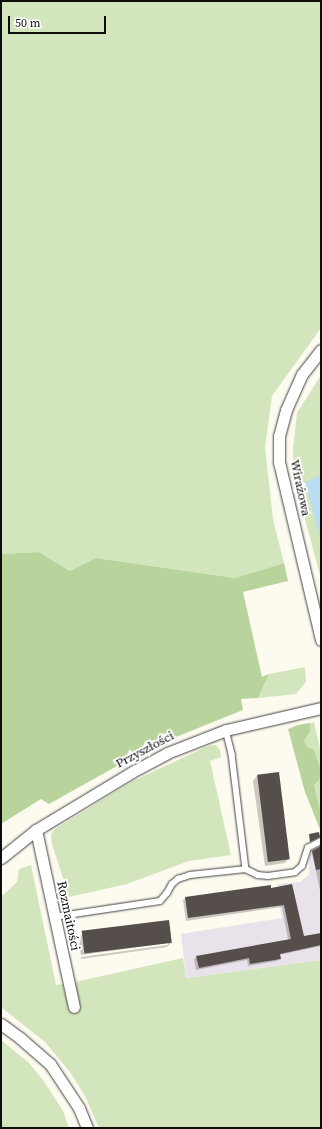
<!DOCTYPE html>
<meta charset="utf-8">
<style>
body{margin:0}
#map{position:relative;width:322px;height:1129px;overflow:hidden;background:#fdfaef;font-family:"Source Serif 4",serif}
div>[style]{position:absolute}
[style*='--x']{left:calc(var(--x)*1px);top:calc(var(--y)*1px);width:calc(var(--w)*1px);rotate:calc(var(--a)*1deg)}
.industrial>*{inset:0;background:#eae2eb}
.green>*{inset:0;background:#d3e5bc}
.forest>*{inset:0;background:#b8d49c}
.water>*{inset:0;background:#b8def0}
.shadow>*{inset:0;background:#0003}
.building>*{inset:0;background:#554e4b;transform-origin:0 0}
.roads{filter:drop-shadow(0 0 1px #404040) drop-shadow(0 0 1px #404040)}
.lane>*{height:5.5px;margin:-2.75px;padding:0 2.75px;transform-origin:2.75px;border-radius:2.75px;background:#fff}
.street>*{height:11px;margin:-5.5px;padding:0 5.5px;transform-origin:5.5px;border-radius:5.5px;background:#fff}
span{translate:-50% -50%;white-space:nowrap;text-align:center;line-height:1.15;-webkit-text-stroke:4px #fff;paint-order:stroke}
.street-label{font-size:13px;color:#0d0d0d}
.frame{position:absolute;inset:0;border:2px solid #0d0d0d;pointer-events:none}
.scale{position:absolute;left:8px;top:16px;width:98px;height:18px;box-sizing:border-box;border:2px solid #0d0d0d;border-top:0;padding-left:5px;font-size:12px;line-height:14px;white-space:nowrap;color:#0d0d0d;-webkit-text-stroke:3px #fff;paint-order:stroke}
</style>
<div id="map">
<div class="industrial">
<i style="clip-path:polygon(321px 845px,321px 960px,186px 978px,181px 934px,282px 918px,277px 884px,300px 882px,309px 875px,309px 856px,312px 849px)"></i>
</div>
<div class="green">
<i style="clip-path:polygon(1px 1px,321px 1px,321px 328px,272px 396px,265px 447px,273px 519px,284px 563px,235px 578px,96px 558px,70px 571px,39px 552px,1px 554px)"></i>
<i style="clip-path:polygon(321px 375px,321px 574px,320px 575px,294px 478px,293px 449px,297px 413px)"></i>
<i style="clip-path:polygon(305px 667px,306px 682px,296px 694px,258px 698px,269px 674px)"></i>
<i style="clip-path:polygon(314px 722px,321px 753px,321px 813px,314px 785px,314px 750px,308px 747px,304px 741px,310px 732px,310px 723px)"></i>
<i style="clip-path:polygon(216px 745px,220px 750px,221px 757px,210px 761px,231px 855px,189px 861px,127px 884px,69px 897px,52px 844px,51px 834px,55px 829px,131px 782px,208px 746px)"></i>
<i style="clip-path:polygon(31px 865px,56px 985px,63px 984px,69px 1009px,80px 1007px,75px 982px,183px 958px,186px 978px,321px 960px,321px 1128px,99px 1128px,85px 1096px,70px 1072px,45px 1042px,1px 1007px,1px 897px,17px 882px,19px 869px)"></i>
<i style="clip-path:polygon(1px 1040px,29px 1063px,43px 1080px,63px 1111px,69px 1128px,1px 1128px)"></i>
</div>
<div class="forest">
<i style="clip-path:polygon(39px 552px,70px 571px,96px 558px,235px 578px,284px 563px,288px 581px,243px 592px,262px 677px,269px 674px,258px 698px,241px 699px,243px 710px,151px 747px,49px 804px,41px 799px,1px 824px,1px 554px)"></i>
<i style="clip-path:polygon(310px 723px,310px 732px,304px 741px,308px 747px,314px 750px,321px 772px,319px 780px,314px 785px,321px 813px,321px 832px,305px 792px,288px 729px,298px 725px)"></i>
</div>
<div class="water">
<i style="clip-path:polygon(321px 475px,321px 541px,305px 482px)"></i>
</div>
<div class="shadow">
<i style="clip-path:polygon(278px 774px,289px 858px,285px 863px,265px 866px,253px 781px,257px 776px)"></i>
<i style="clip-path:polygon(321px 847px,321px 895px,312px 853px)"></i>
<i style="clip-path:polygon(292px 885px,303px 937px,321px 934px,321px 946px,279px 955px,280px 958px,277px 961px,248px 966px,247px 960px,196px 970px,194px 959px,197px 957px,288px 940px,282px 907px,186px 921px,183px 900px,185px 898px,270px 889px)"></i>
<i style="clip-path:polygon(83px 934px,171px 943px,167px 947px,81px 959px,81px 957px,168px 945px,168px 943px,81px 955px,78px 938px)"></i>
</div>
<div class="building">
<i style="left:279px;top:772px;width:88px;height:22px;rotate:83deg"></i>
<i style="clip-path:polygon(319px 832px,320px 837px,310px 842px,309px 834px)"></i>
<i style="clip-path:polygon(321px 846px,321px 869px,316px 870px,312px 851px)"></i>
<i style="clip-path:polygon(292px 884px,304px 936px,321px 933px,321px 945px,280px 954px,281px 959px,250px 964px,249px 958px,199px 968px,196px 956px,291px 939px,284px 905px,188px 918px,185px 897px,271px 885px,271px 888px)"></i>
<i style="left:169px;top:920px;width:23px;height:88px;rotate:83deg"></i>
</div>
<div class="roads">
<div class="lane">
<i style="--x:226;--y:730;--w:25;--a:76"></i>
<i style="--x:232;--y:754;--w:116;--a:83.1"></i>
<i style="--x:54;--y:917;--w:107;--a:-8.6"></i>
<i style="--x:160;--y:901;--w:11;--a:-49"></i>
<i style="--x:167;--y:893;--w:10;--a:-61"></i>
<i style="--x:172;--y:884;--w:8;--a:-40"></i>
<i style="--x:178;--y:879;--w:13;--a:-18"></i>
<i style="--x:190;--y:875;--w:56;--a:-6.1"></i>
<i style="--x:246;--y:869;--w:13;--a:27"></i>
<i style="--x:258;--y:875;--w:10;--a:6"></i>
<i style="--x:268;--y:876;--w:27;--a:-8"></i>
<i style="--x:295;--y:872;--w:9;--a:-41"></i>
<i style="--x:302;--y:866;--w:19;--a:-72"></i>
<i style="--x:308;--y:848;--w:15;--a:-28"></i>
</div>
<div class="street">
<i style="--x:321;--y:350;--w:31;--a:128"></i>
<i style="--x:302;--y:374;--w:39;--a:114"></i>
<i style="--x:286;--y:410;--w:27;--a:105"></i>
<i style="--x:279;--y:436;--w:26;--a:90"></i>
<i style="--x:279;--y:462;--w:183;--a:76.7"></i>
<i style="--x:36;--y:830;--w:181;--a:77.9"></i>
<i style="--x:1;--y:858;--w:45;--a:-38.7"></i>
<i style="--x:36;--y:830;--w:112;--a:-31.1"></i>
<i style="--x:132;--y:772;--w:40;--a:-28"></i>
<i style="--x:167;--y:753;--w:63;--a:-21.3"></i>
<i style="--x:226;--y:730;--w:98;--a:-13"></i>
<i style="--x:1;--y:1024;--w:24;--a:36"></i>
<i style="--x:20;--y:1038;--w:40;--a:41"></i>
<i style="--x:50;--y:1064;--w:53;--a:56.6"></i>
<i style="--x:79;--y:1108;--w:22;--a:68"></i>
</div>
</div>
<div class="street-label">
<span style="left:300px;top:488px;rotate:78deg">Wirażowa</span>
<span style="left:145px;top:750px;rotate:-28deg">Przyszłości</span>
<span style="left:68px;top:916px;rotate:78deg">Rozmaitości</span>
</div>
<div class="frame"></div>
<div class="scale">50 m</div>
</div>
